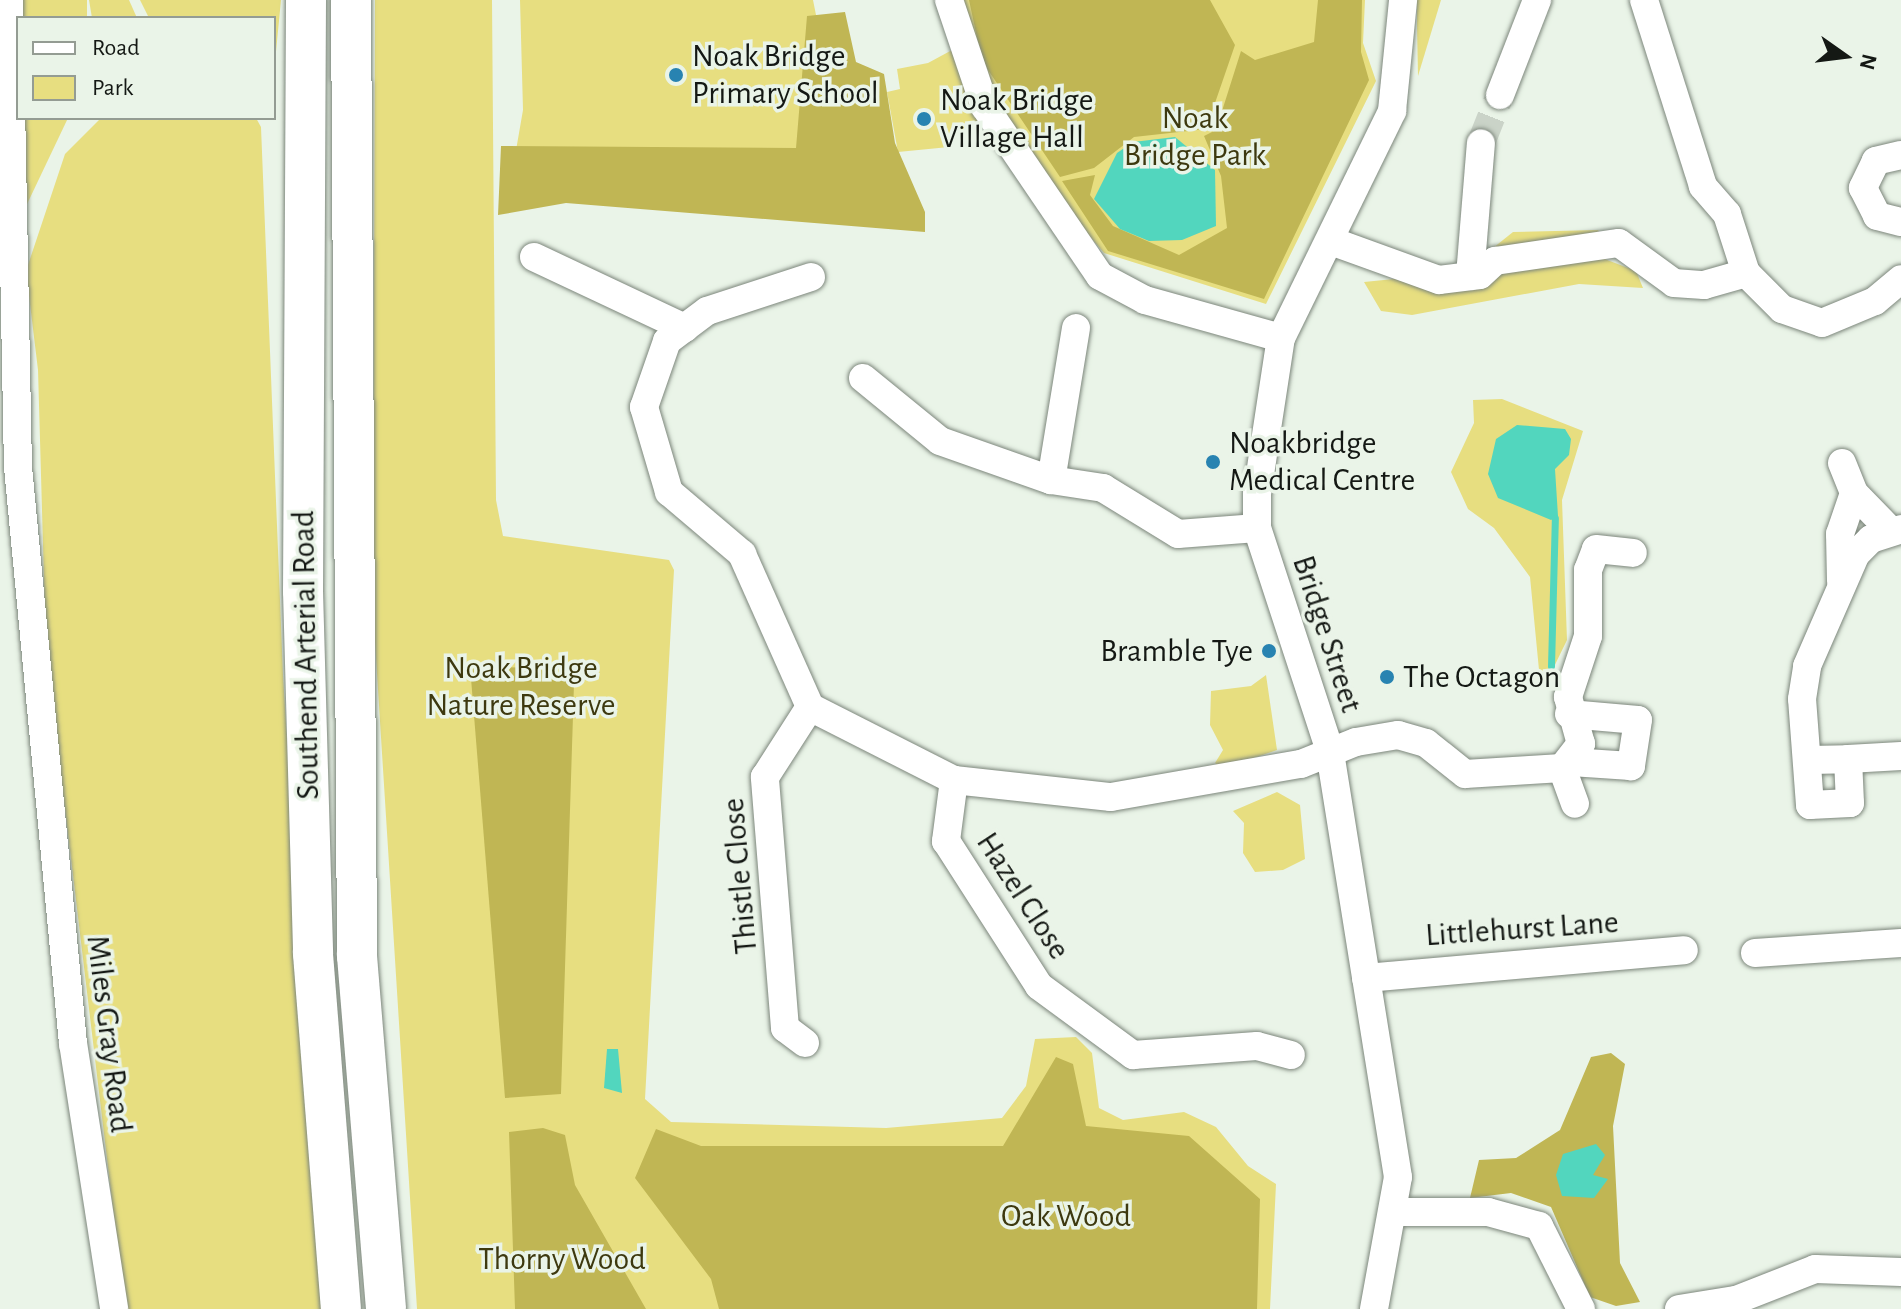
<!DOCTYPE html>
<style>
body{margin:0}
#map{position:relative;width:1901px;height:1309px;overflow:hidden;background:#eaf4e8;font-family:"Alegreya Sans",sans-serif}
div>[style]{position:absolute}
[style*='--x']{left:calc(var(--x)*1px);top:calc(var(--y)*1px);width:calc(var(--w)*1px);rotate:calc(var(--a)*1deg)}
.green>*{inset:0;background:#e7de80;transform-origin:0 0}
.forest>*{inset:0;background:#c0b654}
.water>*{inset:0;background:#52d6be}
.stream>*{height:7px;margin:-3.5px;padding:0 3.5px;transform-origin:3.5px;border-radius:3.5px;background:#52d6be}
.minor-tunnel>*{height:28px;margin-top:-14px;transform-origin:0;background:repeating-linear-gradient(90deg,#cad3c8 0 28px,transparent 0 42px)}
.roads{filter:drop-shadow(0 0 2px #7c867b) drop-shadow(0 0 2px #7c867b)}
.minor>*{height:28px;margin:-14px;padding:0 14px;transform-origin:14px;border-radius:14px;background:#fff}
.highway>*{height:40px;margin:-20px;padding:0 20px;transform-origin:20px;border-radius:20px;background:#fff}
.dots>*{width:22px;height:22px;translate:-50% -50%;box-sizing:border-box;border:4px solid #eaf4e8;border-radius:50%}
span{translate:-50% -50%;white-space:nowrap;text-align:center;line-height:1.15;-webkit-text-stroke:7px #eaf4e8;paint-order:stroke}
.poi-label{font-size:32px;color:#141814}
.left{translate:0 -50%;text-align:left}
.right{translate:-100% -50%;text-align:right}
.park-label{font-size:32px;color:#3d390f}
.street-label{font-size:32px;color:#141814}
.legend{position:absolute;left:16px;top:16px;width:260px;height:104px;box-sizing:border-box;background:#eaf4e8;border:2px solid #949c93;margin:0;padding:10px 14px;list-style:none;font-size:24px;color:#141814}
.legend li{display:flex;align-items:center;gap:16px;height:40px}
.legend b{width:40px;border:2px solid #949c93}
.north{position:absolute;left:1805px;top:16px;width:80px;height:80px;-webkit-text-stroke:6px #eaf4e8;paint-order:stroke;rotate:104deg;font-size:22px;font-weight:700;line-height:32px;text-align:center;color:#141814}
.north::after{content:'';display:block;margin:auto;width:28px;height:36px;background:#141814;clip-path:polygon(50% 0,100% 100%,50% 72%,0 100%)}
</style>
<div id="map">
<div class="green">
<i style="left:21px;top:0;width:66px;height:18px"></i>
<i style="clip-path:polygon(89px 0,129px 0,137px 18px,92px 18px)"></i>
<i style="clip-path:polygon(140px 0,281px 0,275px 62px,274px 18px,149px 18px)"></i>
<i style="clip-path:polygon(375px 0,492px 0,496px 500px,503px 536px,669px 560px,674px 570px,645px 1099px,671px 1122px,886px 1128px,1002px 1118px,1026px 1086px,1035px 1039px,1076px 1037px,1092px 1053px,1099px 1108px,1123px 1120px,1184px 1112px,1216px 1127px,1248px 1166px,1276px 1184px,1270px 1309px,417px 1309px,373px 610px)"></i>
<i style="clip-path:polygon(520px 0,813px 0,843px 149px,511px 179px,523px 110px)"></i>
<i style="clip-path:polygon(958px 0,1365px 0,1363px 43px,1376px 81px,1266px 304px,1104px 253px,1030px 166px,982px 124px,952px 133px,949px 147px,898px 152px,887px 92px,900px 89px,897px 69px,928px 63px,965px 43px)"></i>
<i style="clip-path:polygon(1417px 0,1441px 0,1418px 76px,1417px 25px)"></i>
<i style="clip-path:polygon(20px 118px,68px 118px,19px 221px)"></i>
<i style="clip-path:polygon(101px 118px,256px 118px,261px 127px,283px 675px,322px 1309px,125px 1309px,46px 650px,38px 370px,26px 271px,65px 154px)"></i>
<i style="clip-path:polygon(1598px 230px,1603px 239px,1488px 252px,1513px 232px)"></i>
<i style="clip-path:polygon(1602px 258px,1636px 271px,1643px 288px,1579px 284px,1412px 315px,1381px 311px,1364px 282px)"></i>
<i style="clip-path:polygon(1502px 399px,1583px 431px,1562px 500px,1567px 640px,1549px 677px,1539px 670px,1530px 577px,1494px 528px,1468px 509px,1451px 472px,1474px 423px,1473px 400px)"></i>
<i style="clip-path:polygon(1266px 675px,1277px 750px,1222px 769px,1215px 763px,1223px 750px,1210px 725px,1211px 691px,1251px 686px)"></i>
<i style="clip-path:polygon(1277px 792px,1300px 805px,1305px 859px,1283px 870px,1255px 872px,1243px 853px,1244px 823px,1233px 811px)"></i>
</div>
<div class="forest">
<i style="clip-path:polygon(969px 0,1210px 0,1235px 45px,1206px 129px,1134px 137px,1094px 168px,1060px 177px,982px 61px)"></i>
<i style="clip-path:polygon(1318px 0,1362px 0,1361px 52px,1369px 80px,1264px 299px,1108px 251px,1062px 181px,1095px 175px,1090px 195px,1113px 226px,1179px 255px,1227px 228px,1221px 176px,1204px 136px,1216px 130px,1241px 51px,1255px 60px,1314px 42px)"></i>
<i style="clip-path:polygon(845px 12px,856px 62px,884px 74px,895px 143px,925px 212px,925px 232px,566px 203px,498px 215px,501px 146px,796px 148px,807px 16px)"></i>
<i style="clip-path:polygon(470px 666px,537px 668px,574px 684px,561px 1094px,505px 1098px)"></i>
<i style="clip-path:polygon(1611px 1053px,1625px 1064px,1613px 1126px,1620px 1263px,1640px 1302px,1616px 1306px,1590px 1297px,1551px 1207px,1511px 1193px,1470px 1198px,1479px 1160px,1516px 1158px,1560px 1130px,1591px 1057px)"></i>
<i style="clip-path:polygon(1056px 1057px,1073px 1064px,1086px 1126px,1189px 1136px,1260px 1199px,1257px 1309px,719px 1309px,711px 1279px,635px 1178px,656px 1129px,701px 1146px,1003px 1146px)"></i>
<i style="clip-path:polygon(543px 1128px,565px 1135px,575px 1185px,646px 1309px,515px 1309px,509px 1132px)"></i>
</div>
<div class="water">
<i style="clip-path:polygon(1175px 137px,1215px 170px,1216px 226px,1182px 240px,1149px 241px,1120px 229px,1094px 199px,1117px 153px,1133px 142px)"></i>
<i style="clip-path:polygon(1517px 425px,1565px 429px,1571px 439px,1569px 455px,1555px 469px,1558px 516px,1551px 520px,1498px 498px,1488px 474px,1496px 439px)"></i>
<i style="clip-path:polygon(607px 1049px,618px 1049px,622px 1093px,604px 1088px)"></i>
<i style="clip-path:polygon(1596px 1144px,1605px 1155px,1593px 1175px,1608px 1179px,1594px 1198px,1562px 1196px,1556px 1175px,1563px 1154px)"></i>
</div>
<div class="stream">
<i style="--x:1551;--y:666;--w:148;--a:-88.5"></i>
</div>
<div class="minor-tunnel">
<i style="--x:1481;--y:143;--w:52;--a:-68.4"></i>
</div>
<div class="roads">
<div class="minor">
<i style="--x:9;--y:0;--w:467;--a:88.9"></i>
<i style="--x:18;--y:467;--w:579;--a:84.55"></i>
<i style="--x:73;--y:1043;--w:269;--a:81.2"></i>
<i style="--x:949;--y:0;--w:113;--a:71.4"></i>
<i style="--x:985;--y:107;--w:204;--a:55.8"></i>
<i style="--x:1100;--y:276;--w:51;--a:28.1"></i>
<i style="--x:1145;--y:300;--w:141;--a:15.6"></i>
<i style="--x:1500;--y:95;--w:102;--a:-68.7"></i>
<i style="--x:1901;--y:155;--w:26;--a:167"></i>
<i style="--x:1876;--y:161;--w:30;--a:116"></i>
<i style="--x:1863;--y:188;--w:31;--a:63"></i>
<i style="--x:1877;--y:216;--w:25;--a:14"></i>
<i style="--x:1331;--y:241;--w:115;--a:19.9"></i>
<i style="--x:1439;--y:280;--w:41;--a:-7"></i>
<i style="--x:1480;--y:275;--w:21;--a:-43"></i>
<i style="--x:1495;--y:261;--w:125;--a:-8.3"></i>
<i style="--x:1619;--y:243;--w:68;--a:36"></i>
<i style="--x:1674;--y:283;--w:30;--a:4"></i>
<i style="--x:1704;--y:285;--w:44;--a:-15.9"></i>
<i style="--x:1746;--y:273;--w:62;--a:-107.9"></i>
<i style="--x:1727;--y:214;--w:37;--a:-131"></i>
<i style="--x:1703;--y:186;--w:195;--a:-107.6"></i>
<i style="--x:534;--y:257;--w:167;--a:25.2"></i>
<i style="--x:1746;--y:273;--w:51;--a:45"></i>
<i style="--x:1782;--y:309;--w:42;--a:19.3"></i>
<i style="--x:1822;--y:323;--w:57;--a:-22.5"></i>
<i style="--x:1875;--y:301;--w:34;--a:-40"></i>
<i style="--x:1470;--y:276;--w:133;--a:-85.3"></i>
<i style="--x:811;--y:277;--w:109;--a:161.9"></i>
<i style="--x:707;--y:311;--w:50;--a:143.1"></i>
<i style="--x:667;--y:341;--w:70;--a:109.2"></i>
<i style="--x:644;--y:407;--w:89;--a:73.6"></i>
<i style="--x:669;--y:492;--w:96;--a:40.3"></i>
<i style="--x:742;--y:554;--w:167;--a:66"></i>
<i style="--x:810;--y:707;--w:161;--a:26.9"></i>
<i style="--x:954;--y:780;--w:158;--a:6.2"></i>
<i style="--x:1111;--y:797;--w:193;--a:-9.9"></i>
<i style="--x:1301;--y:764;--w:59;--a:-21.8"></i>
<i style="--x:1356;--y:742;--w:43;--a:-9.5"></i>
<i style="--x:1398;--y:735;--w:29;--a:16"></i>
<i style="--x:1426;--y:743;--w:50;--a:38.5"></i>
<i style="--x:1465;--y:774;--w:97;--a:-3.5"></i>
<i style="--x:1562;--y:768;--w:31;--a:-52"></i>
<i style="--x:1581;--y:744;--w:49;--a:-105.5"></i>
<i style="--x:1568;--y:697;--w:64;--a:-71.8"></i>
<i style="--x:1588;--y:636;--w:66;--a:-90"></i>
<i style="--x:1588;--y:570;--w:22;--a:-69"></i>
<i style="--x:1596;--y:549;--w:37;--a:6"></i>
<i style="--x:1076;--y:328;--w:154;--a:99.3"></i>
<i style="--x:1051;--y:480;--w:53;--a:8.7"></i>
<i style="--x:1103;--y:488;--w:88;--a:31.5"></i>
<i style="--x:1178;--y:534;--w:79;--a:-4.3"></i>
<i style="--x:863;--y:378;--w:99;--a:39.3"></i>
<i style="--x:940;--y:441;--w:118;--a:19.4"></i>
<i style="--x:1842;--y:463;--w:32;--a:68"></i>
<i style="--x:1841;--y:581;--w:47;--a:-91.2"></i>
<i style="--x:1840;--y:534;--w:43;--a:-71.1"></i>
<i style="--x:1854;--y:493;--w:52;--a:45.8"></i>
<i style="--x:1569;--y:714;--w:69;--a:5"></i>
<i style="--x:1638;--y:720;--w:47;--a:98.7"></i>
<i style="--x:1631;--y:766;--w:60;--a:-176.2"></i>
<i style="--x:1848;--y:759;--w:53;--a:-3.2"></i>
<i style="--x:1809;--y:760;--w:39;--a:-1"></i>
<i style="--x:1848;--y:759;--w:44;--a:87.4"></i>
<i style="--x:1850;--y:803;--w:40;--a:177.1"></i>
<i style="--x:1810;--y:805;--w:106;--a:-94.3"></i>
<i style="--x:1802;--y:699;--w:33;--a:-81"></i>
<i style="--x:1807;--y:666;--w:122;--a:-66.4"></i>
<i style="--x:1856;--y:554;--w:21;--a:-45"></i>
<i style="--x:1871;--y:539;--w:32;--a:-18"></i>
<i style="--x:1562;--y:768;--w:38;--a:70"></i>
<i style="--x:954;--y:780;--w:62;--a:97.5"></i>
<i style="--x:946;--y:841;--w:172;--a:57.3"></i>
<i style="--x:1039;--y:986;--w:117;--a:36.3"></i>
<i style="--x:1133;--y:1055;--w:124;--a:-4.2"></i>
<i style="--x:1257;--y:1046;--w:35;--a:15"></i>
<i style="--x:1755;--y:953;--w:146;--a:-3.9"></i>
<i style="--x:1366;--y:978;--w:319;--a:-5"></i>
<i style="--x:805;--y:1043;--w:25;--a:-143"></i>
<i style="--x:785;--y:1028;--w:252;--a:-94.6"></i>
<i style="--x:765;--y:777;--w:83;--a:-57.3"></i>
<i style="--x:1396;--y:1212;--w:92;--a:0"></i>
<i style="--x:1488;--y:1212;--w:53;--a:15.4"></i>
<i style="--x:1539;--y:1226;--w:93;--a:63.2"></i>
<i style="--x:1374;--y:1309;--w:134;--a:-79.7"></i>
<i style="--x:1398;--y:1177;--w:431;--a:-99.1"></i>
<i style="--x:1330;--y:751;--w:235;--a:-108.1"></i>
<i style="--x:1257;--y:528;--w:34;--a:-90"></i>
<i style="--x:1257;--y:494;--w:158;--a:-81.3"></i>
<i style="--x:1281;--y:338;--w:253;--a:-63.9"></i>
<i style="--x:1392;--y:111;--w:112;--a:-84.3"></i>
<i style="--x:1679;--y:1309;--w:58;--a:-9"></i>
<i style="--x:1736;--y:1300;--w:85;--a:-21.4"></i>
<i style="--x:1815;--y:1269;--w:86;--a:2"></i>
</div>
<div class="highway">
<i style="--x:306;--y:0;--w:591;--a:90.29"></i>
<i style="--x:303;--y:591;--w:363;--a:88.4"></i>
<i style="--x:313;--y:954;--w:356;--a:85.5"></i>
<i style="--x:351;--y:0;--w:956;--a:89.64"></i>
<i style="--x:357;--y:956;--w:354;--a:85.3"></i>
</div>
</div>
<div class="dots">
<i style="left:676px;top:75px;background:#2883b1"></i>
<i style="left:924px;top:119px;background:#2883b1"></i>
<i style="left:1213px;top:462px;background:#2883b1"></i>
<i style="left:1269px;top:651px;background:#2883b1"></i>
<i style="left:1387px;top:677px;background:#2883b1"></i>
</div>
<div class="poi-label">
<span class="left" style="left:692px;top:75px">Noak Bridge<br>Primary School</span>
<span class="left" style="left:940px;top:119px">Noak Bridge<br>Village Hall</span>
<span class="left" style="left:1229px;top:462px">Noakbridge<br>Medical Centre</span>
<span class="right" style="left:1253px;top:651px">Bramble Tye</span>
<span class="left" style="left:1403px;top:677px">The Octagon</span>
</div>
<div class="park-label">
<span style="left:1195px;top:137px">Noak<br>Bridge Park</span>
<span style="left:521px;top:687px">Noak Bridge<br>Nature Reserve</span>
<span style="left:1066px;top:1216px">Oak Wood</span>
<span style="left:562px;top:1259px">Thorny Wood</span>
</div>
<div class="street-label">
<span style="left:1327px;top:634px;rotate:72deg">Bridge Street</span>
<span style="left:306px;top:655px;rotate:-91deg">Southend Arterial Road</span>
<span style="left:740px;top:876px;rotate:-95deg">Thistle Close</span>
<span style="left:1023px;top:896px;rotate:57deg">Hazel Close</span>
<span style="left:1522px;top:929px;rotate:-4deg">Littlehurst Lane</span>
<span style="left:109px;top:1034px;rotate:83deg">Miles Gray Road</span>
</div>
<ul class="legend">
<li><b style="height:10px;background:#fff"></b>Road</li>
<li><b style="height:22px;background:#e7de80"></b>Park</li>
</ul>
<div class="north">N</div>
</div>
